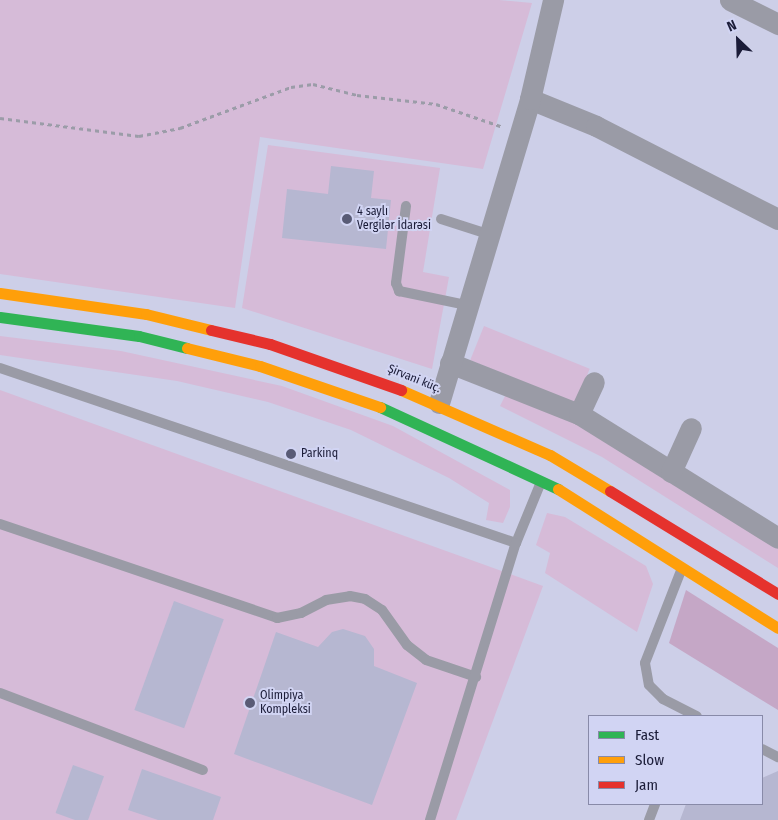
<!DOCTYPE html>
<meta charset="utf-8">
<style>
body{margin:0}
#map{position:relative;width:778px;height:820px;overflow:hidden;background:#cdcfe8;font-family:"Fira Sans Condensed",sans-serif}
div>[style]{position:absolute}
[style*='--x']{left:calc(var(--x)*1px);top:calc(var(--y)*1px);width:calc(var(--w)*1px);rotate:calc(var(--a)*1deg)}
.green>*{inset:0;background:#d6bbd8;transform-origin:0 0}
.forest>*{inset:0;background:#c5a7c6}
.building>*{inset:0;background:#b6b7d1;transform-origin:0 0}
.path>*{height:3px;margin-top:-1.5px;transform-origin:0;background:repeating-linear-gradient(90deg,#9b9ca8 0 4px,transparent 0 8px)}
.lane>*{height:10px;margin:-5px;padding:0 5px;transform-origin:5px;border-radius:5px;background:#9a9ba6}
.street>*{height:21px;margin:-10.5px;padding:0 10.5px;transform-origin:10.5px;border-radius:10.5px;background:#9a9ba6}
.fast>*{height:11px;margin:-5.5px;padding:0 5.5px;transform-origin:5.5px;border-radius:5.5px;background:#30b455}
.slow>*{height:11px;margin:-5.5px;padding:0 5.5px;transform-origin:5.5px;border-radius:5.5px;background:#ff9f0a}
.jam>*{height:11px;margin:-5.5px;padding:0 5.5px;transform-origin:5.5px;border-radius:5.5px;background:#e5322d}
.dots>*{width:14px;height:14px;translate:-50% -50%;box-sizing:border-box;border:2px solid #d1d4f3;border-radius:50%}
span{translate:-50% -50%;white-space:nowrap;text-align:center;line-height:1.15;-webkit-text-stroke:4px #d1d4f3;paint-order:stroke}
.poi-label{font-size:12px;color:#1b1c38}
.left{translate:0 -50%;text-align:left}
.street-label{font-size:12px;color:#1b1c38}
.legend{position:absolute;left:588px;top:715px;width:175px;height:90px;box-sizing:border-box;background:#d1d4f3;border:1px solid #888aa8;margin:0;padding:6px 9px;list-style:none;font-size:15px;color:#1b1c38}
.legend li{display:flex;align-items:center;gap:10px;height:25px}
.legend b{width:25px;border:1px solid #888aa8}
.north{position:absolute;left:713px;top:15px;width:50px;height:50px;-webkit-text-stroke:4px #d1d4f3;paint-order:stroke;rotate:336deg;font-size:14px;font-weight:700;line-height:20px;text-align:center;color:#1b1c38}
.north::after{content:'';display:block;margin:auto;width:18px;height:22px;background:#1b1c38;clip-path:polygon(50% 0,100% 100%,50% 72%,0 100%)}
</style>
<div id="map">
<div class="green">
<i style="clip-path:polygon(0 0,499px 0,532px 3px,483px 169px,260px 137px,235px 308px,0 274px)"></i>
<i style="clip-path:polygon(268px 145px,440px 168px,423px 272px,449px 277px,432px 369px,242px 308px)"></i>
<i style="left:484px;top:326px;width:114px;height:37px;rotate:22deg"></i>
<i style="clip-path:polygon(0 336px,121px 351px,282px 386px,393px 426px,510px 490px,510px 507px,503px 523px,486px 520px,489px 503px,449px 478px,351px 430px,268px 402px,177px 381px,0 355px)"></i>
<i style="clip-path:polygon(509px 388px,537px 400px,778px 547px,778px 568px,602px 457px,500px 406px)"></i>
<i style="clip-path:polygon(0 390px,543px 586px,456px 820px,0 820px)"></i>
<i style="clip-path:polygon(547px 513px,565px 517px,646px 566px,653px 584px,637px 632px,545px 573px,550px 553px,536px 545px)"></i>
</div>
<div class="forest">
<i style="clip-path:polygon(686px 590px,778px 648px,778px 710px,669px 643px)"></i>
</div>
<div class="building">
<i style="clip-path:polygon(331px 166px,374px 171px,371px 198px,391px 200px,386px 249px,282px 238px,287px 189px,328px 194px)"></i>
<i style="left:174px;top:601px;width:53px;height:116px;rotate:20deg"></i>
<i style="clip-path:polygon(343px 629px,365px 636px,374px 649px,374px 666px,417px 683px,372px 805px,234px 754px,276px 632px,318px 647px,332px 632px)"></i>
<i style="left:73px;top:765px;width:33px;height:51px;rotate:20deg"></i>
<i style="clip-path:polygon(142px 769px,221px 797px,213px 820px,158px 820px,128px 810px)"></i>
<i style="clip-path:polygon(778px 771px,778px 820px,680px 820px,686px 804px,762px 804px,762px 778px)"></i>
</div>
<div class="path">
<i style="--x:0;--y:118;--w:140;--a:7.4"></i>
<i style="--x:139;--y:136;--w:42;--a:-11"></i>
<i style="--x:180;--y:128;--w:118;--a:-20.3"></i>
<i style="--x:291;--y:87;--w:22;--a:-8"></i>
<i style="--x:313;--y:84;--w:45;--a:14"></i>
<i style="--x:357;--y:95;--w:80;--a:6.5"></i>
<i style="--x:436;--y:104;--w:71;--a:18.9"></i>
</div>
<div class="lane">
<i style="--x:406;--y:206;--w:78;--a:97.4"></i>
<i style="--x:396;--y:283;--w:9;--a:69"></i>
<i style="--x:399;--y:291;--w:68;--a:11.8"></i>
<i style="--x:441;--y:219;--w:49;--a:17.7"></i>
<i style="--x:0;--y:368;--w:545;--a:18.73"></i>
<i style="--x:516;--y:543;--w:66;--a:-67.7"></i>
<i style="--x:0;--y:524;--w:293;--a:18.7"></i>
<i style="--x:277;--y:618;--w:25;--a:-12"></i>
<i style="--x:301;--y:613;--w:28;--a:-27"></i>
<i style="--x:326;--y:600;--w:24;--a:-9"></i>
<i style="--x:350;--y:596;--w:15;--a:11"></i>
<i style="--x:365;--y:599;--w:20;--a:33"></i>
<i style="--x:382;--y:610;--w:43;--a:54.5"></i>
<i style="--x:407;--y:645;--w:24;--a:38"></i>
<i style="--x:426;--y:660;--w:53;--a:18.8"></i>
<i style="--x:682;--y:568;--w:102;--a:111.3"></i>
<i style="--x:645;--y:663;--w:22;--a:80"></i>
<i style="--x:649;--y:685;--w:20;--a:45"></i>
<i style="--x:663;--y:699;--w:38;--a:27"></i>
<i style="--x:0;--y:693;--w:217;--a:20.8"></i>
<i style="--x:762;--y:749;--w:18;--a:27"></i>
<i style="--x:430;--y:820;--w:290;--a:-72.8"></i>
<i style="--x:649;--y:820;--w:17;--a:-69"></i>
</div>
<div class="street">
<i style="--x:730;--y:0;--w:54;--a:26.6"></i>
<i style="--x:530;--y:99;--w:71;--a:22.2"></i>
<i style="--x:596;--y:126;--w:204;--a:27.1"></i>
<i style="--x:450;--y:363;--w:139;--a:21.6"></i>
<i style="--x:579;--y:414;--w:234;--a:31.9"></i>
<i style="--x:439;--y:403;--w:317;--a:-73.3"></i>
<i style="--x:530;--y:99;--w:102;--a:-76.9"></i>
<i style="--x:579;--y:414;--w:35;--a:-65"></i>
<i style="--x:671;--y:472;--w:48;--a:-65.6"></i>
</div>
<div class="fast">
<i style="--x:0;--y:317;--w:140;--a:7.8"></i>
<i style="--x:139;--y:336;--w:49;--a:14"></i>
<i style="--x:380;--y:407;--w:196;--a:24.7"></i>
</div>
<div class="slow">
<i style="--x:0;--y:293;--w:148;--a:8.2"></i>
<i style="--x:146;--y:314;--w:67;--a:13.8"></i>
<i style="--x:187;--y:348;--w:75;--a:13.9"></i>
<i style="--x:260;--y:366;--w:127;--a:18.9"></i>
<i style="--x:401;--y:390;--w:163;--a:23.6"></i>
<i style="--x:550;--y:455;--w:70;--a:31"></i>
<i style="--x:558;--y:489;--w:260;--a:32.3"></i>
</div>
<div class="jam">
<i style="--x:211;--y:330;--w:61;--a:13.3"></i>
<i style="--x:270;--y:344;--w:139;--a:19.3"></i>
<i style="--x:610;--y:491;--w:197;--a:31.5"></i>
</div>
<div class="dots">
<i style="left:347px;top:219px;background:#595b76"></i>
<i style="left:291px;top:454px;background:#595b76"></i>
<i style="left:250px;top:703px;background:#595b76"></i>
</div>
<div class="poi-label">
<span class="left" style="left:357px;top:219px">4 saylı<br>Vergilər İdarəsi</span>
<span class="left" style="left:301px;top:454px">Parkinq</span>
<span class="left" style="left:260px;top:703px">Olimpiya<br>Kompleksi</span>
</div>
<div class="street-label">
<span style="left:414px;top:379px;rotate:22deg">Şirvani küç.</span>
</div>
<ul class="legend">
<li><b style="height:6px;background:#30b455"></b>Fast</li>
<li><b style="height:6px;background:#ff9f0a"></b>Slow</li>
<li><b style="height:6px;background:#e5322d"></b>Jam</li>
</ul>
<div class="north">N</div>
</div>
